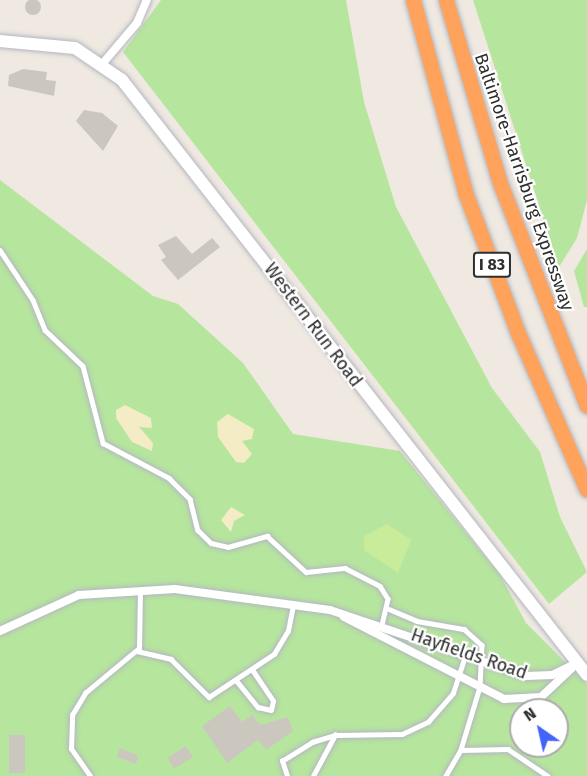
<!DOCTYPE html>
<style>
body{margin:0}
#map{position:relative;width:587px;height:776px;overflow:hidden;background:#efe9e1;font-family:"Fira Sans",sans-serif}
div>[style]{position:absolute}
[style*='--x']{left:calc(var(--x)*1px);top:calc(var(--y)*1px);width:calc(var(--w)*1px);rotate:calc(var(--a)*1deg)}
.green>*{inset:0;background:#b6e59e}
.sand>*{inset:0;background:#f3ecc5}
.pitch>*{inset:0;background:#c9ec9a}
.building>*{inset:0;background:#cbc7bf;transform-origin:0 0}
.round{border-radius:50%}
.roads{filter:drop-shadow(0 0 2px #b4b7c1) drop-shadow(0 0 2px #b4b7c1)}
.lane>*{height:4.5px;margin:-2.25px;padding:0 2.25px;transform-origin:2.25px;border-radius:2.25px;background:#fff}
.street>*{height:8px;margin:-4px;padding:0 4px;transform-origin:4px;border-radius:4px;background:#fff}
.secondary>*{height:12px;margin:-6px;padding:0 6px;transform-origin:6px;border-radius:6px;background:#fff}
.highway>*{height:15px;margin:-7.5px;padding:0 7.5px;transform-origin:7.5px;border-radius:7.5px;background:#ffa35c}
span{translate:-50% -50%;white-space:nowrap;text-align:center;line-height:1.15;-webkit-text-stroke:4.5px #fff;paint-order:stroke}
.shield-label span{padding:2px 4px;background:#fff;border:2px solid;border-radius:4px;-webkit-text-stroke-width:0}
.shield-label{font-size:16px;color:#2e2e2e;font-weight:700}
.street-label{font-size:18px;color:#2e2e2e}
.north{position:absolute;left:509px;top:698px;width:60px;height:60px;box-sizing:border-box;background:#fff;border:2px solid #ababab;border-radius:50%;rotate:326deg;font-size:16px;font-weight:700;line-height:24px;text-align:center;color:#2e2e2e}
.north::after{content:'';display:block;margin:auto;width:21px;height:27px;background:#4264fb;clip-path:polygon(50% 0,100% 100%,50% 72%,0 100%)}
</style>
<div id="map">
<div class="green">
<i style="clip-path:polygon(161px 0,346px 0,364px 102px,396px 207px,492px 388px,540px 452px,560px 517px,587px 572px,549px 604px,123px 52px)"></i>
<i style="clip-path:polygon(473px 0,587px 0,587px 200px,577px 238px,559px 267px)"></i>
<i style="clip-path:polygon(evenodd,0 180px,153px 296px,178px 304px,243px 363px,293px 434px,400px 451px,500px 575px,526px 623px,587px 684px,587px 776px,0 776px,0 180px,521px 710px,557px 710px,557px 746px,521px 746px,521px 710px)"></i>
<i style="clip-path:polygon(587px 249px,587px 307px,584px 307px,574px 271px)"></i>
</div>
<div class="sand">
<i style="clip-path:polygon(125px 405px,151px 418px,152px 428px,139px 427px,153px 443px,152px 451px,132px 442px,116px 418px,116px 410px)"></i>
<i style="clip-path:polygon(228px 414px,254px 429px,252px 439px,242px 441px,252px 454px,244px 463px,236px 462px,218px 437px,217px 422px)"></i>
<i style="clip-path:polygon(231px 507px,245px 515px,234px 521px,231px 532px,221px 520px)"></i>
</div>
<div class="pitch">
<i style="clip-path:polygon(387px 524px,411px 540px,398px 573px,364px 550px,364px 536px)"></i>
</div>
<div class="building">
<i class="round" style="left:25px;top:-1px;width:16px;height:16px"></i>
<i style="clip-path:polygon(23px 69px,47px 72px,46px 80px,56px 81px,54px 96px,8px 86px,9px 75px)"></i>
<i style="clip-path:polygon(84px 110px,102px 113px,118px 126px,103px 151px,76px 121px)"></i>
<i style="clip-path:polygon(176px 236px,192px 254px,212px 238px,220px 247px,178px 280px,161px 260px,166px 257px,158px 245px)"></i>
<i style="clip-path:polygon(230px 706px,242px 722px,252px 715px,260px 725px,288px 717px,293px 731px,266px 750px,258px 740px,227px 763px,202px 726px)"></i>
<i style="left:9px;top:735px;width:16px;height:38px"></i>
<i style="left:186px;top:746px;width:13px;height:22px;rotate:58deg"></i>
<i style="clip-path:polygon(120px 748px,138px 756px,136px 764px,117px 757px)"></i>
</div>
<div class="roads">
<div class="lane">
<i style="--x:0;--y:250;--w:60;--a:56.6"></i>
<i style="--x:33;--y:300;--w:32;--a:68"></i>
<i style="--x:45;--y:330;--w:52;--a:43.5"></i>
<i style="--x:83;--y:366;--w:80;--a:75.4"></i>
<i style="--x:103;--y:443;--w:75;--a:27.9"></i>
<i style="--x:169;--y:478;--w:30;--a:45"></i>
<i style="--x:190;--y:499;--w:32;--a:76"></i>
<i style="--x:198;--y:530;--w:18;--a:45"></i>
<i style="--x:211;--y:543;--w:17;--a:13"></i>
<i style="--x:228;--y:547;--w:41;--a:-15.8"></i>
<i style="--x:267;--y:536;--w:53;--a:42.7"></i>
<i style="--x:306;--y:572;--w:39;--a:-6"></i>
<i style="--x:345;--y:568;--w:39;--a:27"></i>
<i style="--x:380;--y:586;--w:15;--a:58"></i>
<i style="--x:388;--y:599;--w:27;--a:103"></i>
<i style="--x:389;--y:609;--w:30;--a:23"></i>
<i style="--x:417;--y:621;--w:48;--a:9.7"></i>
<i style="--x:464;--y:629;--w:24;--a:42"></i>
<i style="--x:482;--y:645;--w:42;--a:92.7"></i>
<i style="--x:480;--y:687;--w:66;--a:106.8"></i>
<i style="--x:461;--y:750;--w:30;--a:120"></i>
<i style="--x:137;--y:651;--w:35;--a:13"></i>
<i style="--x:171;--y:659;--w:54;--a:45"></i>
<i style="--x:209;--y:697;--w:78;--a:-33.5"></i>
<i style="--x:274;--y:654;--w:27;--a:-59"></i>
<i style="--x:288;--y:631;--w:26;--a:-79"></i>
<i style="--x:236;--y:680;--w:35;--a:51"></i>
<i style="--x:258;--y:707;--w:13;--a:13"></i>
<i style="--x:271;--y:710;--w:9;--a:-77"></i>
<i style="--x:273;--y:701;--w:37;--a:-124"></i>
<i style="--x:461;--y:750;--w:47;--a:-1.2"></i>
<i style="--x:508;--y:749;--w:48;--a:34"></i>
<i style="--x:90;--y:776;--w:33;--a:-125"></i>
<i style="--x:71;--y:749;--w:34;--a:-88"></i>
<i style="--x:72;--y:715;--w:26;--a:-59"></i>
<i style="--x:85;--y:693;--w:70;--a:-39.8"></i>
<i style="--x:139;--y:648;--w:56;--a:-89"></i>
<i style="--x:287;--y:776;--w:16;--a:-108"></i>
<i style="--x:282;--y:761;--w:36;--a:-32"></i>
<i style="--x:312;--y:742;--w:24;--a:-17"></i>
<i style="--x:335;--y:735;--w:67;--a:-0.9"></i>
<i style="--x:402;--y:734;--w:29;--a:-25"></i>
<i style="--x:428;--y:722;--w:38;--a:-49"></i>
<i style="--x:453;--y:693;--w:40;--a:-72"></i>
<i style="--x:313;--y:776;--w:47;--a:-61.8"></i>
</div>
<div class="street">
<i style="--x:103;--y:63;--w:52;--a:-49.6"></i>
<i style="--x:137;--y:23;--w:25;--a:-67"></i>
<i style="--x:344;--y:617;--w:180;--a:27.1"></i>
<i style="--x:504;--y:699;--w:37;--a:-3"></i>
<i style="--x:541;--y:697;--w:42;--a:-43.1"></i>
<i style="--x:0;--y:631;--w:87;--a:-24.5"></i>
<i style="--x:79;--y:595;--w:96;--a:-3.6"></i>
<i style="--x:175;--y:589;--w:156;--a:7.7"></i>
<i style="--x:330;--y:610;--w:207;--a:18.6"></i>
<i style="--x:526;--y:676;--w:26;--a:-2"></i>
<i style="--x:552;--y:675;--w:28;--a:-26"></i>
</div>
<div class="secondary">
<i style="--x:0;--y:41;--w:75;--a:5.3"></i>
<i style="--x:75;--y:48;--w:57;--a:34.2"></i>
<i style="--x:122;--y:80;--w:755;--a:51.99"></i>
</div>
<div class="highway">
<i style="--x:413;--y:0;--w:199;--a:74.8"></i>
<i style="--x:465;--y:192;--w:151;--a:69.4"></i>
<i style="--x:518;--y:333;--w:171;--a:66.3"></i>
<i style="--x:446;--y:0;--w:191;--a:73.6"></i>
<i style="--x:500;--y:183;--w:239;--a:68.7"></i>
</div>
</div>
<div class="shield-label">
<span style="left:492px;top:265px">I 83</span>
</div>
<div class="street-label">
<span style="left:524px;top:182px;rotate:71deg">Baltimore-Harrisburg Expressway</span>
<span style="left:313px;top:325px;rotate:53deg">Western Run Road</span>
<span style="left:469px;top:654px;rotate:19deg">Hayfields Road</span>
</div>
<div class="north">N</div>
</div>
